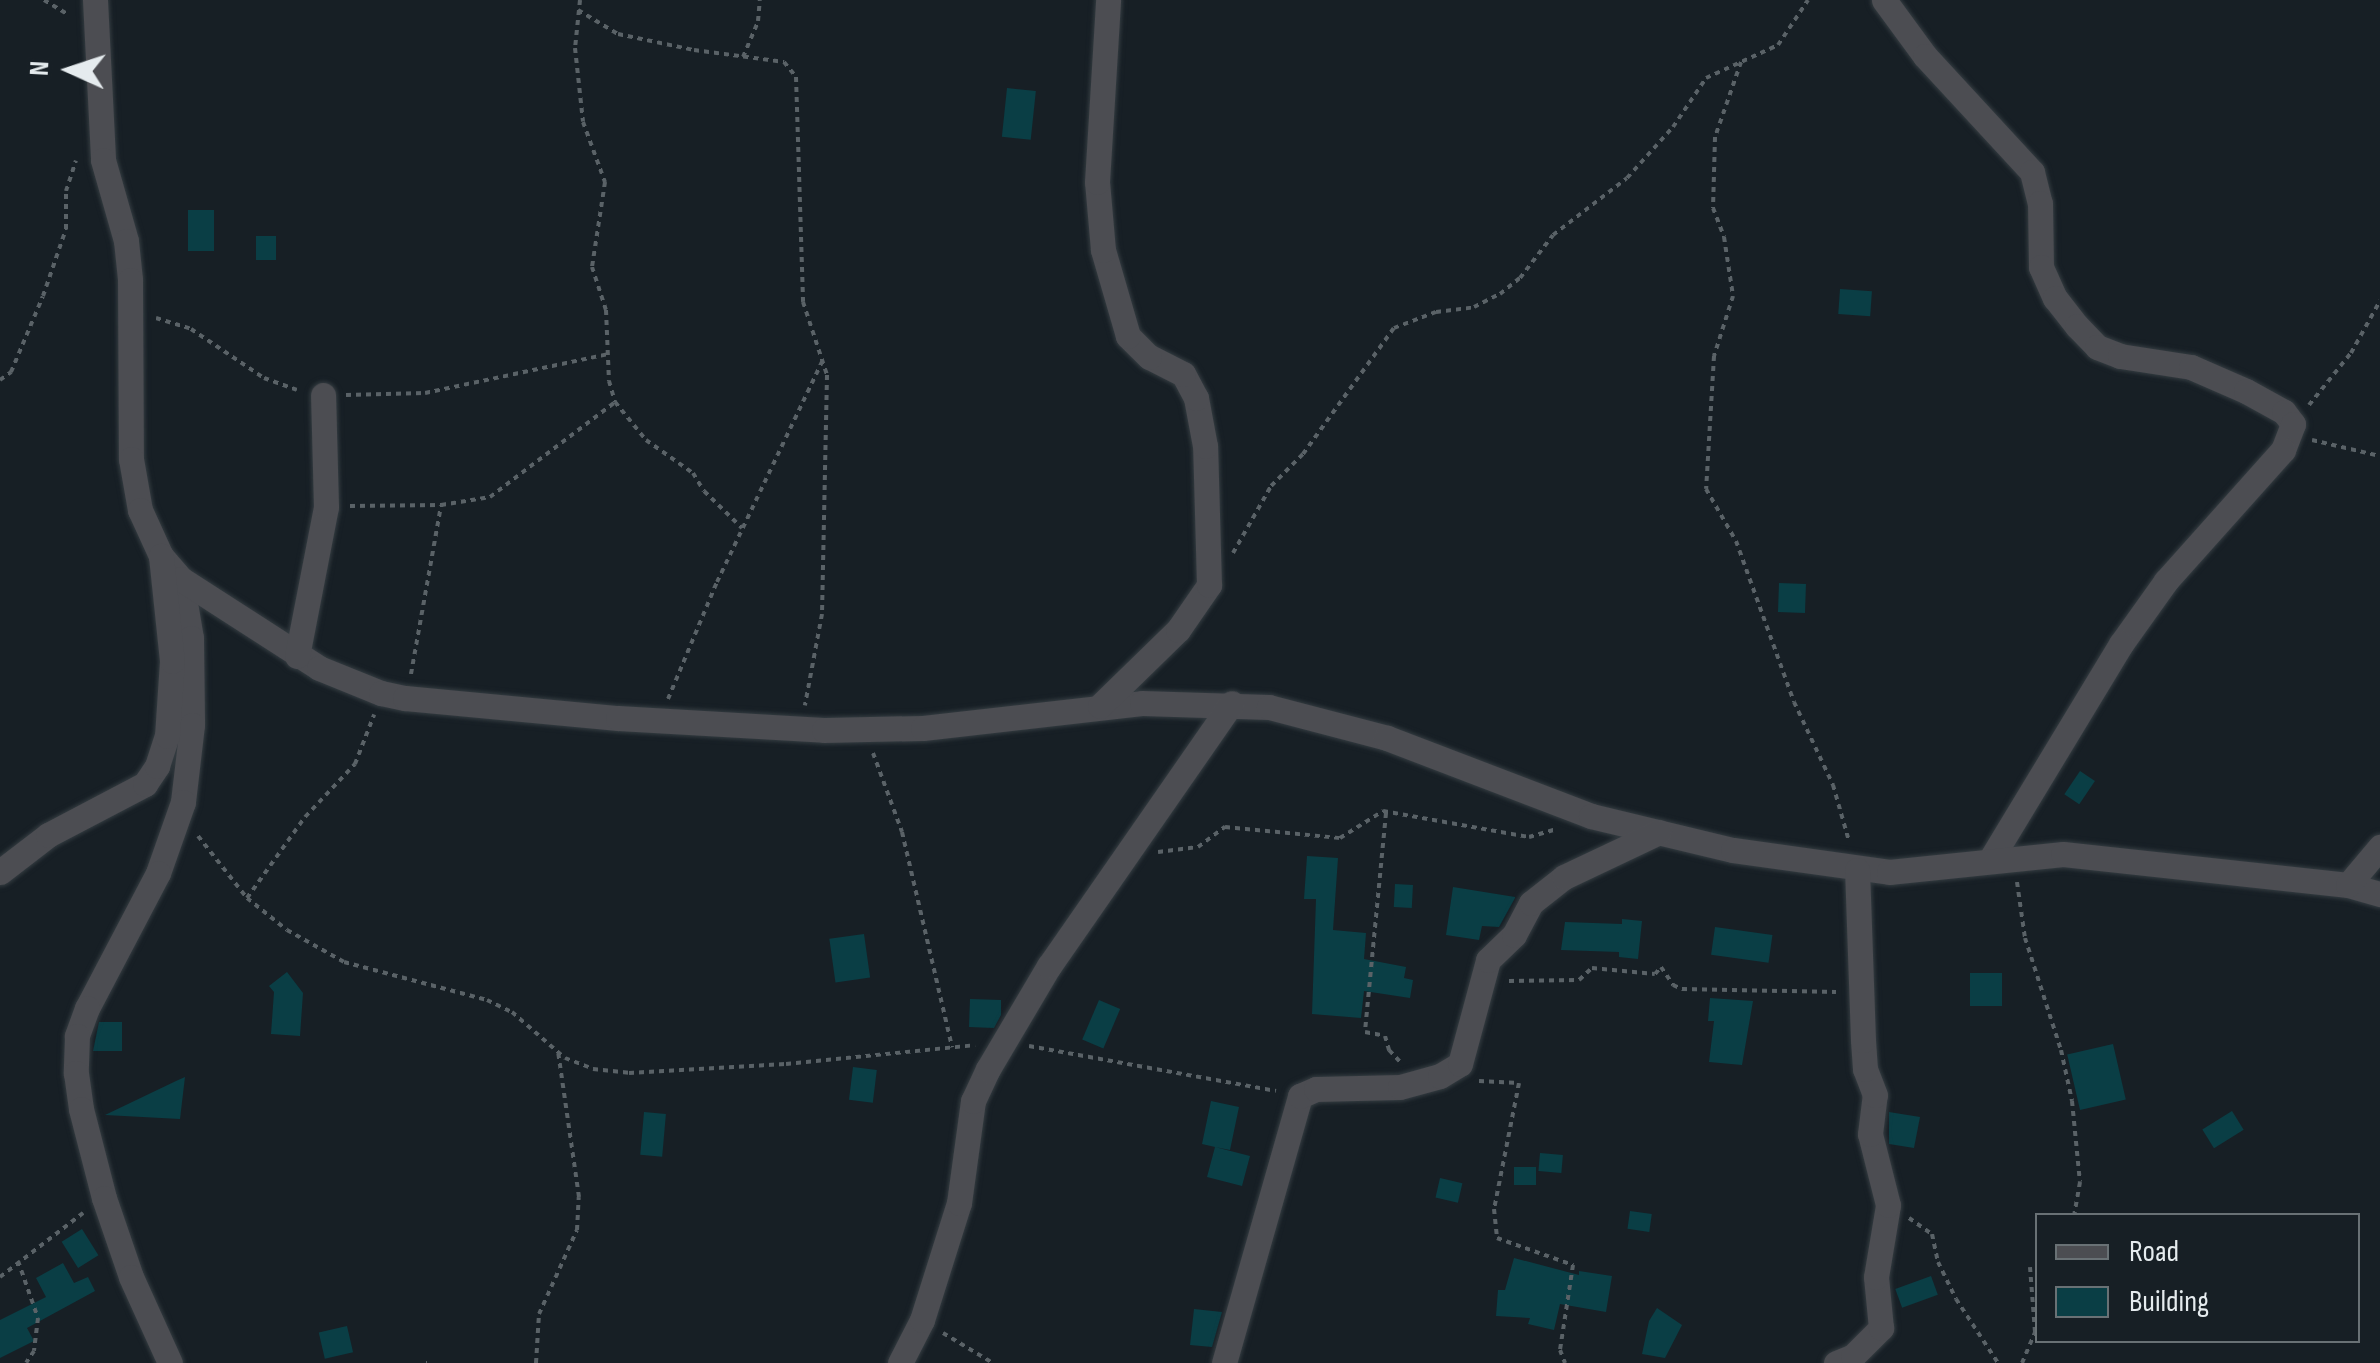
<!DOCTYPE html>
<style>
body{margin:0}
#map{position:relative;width:2380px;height:1363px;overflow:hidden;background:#171f25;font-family:"Sofia Sans Condensed",sans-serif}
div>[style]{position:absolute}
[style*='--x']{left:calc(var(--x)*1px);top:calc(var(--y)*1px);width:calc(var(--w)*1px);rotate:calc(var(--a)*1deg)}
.building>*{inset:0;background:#0a3e45;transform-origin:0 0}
.path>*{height:4px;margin-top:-2px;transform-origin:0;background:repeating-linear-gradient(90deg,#5a6267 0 5px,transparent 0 10px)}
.roads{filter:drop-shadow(0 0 2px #343c41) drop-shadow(0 0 2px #343c41)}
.minor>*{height:25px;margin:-12.5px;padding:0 12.5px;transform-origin:12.5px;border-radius:12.5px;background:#4c4d52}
span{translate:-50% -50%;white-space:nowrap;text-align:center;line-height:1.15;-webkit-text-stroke:9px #171f25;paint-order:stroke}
.legend{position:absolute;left:2035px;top:1213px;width:325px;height:130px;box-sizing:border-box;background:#171f25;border:2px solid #697175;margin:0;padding:12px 18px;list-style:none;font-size:30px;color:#e5ebee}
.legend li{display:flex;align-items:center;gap:20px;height:50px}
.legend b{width:50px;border:2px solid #697175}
.north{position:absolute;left:20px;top:20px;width:100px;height:100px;-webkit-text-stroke:8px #171f25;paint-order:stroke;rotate:273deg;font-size:28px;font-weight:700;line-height:40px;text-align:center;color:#e5ebee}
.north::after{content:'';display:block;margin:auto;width:35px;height:45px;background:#e5ebee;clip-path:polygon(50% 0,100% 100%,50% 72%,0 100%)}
</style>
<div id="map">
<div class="building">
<i style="left:1007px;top:88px;width:29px;height:49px;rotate:6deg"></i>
<i style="left:188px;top:210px;width:26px;height:41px"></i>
<i style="left:256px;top:236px;width:20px;height:24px"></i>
<i style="left:1840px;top:289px;width:32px;height:25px;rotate:4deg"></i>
<i style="left:1779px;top:583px;width:27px;height:29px;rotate:2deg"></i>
<i style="left:2080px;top:771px;width:18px;height:28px;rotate:34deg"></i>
<i style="clip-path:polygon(1307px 856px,1338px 858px,1333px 930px,1366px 933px,1364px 959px,1406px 967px,1404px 978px,1413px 980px,1410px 998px,1364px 991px,1361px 1018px,1312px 1014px,1316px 899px,1304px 899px)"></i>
<i style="left:1395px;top:884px;width:18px;height:23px;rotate:3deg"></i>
<i style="clip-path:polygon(1453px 887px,1515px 897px,1515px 898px,1499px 927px,1482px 926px,1479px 940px,1446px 935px)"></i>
<i style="clip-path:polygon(1622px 919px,1642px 921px,1638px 959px,1619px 957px,1619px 952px,1561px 950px,1565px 922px,1622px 924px)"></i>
<i style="left:1715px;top:927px;width:58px;height:28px;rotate:8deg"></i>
<i style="left:864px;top:934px;width:44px;height:35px;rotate:82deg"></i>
<i style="clip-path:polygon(287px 972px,303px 993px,300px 1036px,271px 1034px,274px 992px,269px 986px)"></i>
<i style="left:1970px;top:973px;width:32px;height:33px"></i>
<i style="clip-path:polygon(1710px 998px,1753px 1001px,1742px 1065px,1709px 1062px,1714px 1021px,1708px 1021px)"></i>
<i style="clip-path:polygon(970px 999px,1001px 1000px,1001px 1015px,994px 1028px,969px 1027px)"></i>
<i style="left:1099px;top:1000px;width:23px;height:43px;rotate:23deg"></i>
<i style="clip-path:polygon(99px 1022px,122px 1022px,122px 1051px,93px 1051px)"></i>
<i style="left:2113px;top:1044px;width:57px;height:47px;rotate:77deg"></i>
<i style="left:853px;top:1067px;width:24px;height:33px;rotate:7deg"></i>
<i style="clip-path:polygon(185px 1077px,180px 1119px,105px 1115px,176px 1081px)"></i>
<i style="clip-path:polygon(1211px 1101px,1239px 1107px,1230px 1150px,1215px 1147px,1250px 1156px,1242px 1186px,1207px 1177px,1215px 1147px,1202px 1144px)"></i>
<i style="left:2232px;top:1111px;width:22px;height:35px;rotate:58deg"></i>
<i style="left:644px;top:1112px;width:22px;height:43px;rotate:5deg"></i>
<i style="clip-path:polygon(1889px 1112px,1920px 1117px,1914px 1148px,1889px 1144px)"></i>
<i style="left:1540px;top:1153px;width:23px;height:18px;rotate:5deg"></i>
<i style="left:1514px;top:1167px;width:22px;height:18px"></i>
<i style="left:1440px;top:1178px;width:23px;height:20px;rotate:13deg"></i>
<i style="left:1630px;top:1211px;width:22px;height:18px;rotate:8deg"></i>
<i style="left:82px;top:1229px;width:31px;height:24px;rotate:58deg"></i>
<i style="clip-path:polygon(1514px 1258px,1579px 1275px,1579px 1271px,1612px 1276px,1606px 1312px,1560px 1304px,1554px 1330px,1528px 1324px,1530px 1318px,1496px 1316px,1498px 1290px,1505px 1290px)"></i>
<i style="clip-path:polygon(63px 1263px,74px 1283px,88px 1277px,95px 1291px,27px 1328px,34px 1341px,0 1358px,0 1320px,46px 1297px,36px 1278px)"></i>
<i style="left:1931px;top:1276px;width:20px;height:38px;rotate:70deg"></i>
<i style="clip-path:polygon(1657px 1308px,1682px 1325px,1665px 1358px,1642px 1354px,1649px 1321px)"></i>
<i style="clip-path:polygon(1194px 1309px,1222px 1312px,1212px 1347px,1190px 1345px)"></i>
<i style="left:347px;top:1326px;width:27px;height:29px;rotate:77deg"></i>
</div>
<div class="path">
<i style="--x:44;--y:0;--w:29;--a:31"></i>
<i style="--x:580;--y:0;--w:48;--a:95.9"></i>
<i style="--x:575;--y:48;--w:74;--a:83.8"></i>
<i style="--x:583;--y:122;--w:64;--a:69.9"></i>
<i style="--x:605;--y:182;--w:86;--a:98.7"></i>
<i style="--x:592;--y:267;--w:45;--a:72"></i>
<i style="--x:606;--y:310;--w:71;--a:87.6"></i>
<i style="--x:609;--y:381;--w:22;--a:74"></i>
<i style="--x:615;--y:402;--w:49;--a:50.8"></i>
<i style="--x:646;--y:440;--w:57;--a:35.1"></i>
<i style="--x:693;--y:473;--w:21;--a:59"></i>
<i style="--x:704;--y:491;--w:53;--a:44.2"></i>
<i style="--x:578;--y:10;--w:47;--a:31"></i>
<i style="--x:618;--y:34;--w:78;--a:11.9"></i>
<i style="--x:694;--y:50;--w:91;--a:7.6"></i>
<i style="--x:784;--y:62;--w:19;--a:51"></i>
<i style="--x:796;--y:77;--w:225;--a:88.2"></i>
<i style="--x:803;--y:302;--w:77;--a:71.8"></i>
<i style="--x:827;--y:375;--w:239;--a:91.2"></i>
<i style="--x:822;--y:614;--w:93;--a:100.6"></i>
<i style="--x:743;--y:57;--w:39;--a:-67"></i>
<i style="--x:758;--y:21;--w:21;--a:-85"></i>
<i style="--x:1741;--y:62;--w:79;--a:109.1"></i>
<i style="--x:1715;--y:137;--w:71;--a:91.6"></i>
<i style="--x:1713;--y:208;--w:31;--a:69"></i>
<i style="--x:1724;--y:237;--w:60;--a:81.3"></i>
<i style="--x:1733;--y:296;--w:63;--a:107.6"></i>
<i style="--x:1714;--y:356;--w:133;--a:93.4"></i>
<i style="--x:1706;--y:489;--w:60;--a:60"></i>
<i style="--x:1736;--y:541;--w:171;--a:70.2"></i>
<i style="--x:1794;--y:702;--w:92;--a:64.8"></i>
<i style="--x:1833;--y:785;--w:58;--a:74.1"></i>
<i style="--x:156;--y:318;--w:37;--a:17"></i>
<i style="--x:191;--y:329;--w:88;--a:33.9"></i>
<i style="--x:264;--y:378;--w:35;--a:20"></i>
<i style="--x:0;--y:380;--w:14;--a:-36"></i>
<i style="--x:11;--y:372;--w:82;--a:-67.2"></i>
<i style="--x:43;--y:296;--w:71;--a:-71.1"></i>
<i style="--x:66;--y:229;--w:38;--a:-90"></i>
<i style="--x:66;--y:191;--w:32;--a:-72"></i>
<i style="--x:346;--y:395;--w:79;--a:-1.5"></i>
<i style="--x:425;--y:393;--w:187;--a:-12"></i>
<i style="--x:2309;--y:405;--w:67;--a:-51.1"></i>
<i style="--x:2351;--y:353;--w:60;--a:-60.9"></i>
<i style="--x:2312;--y:440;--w:70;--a:13.2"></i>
<i style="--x:350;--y:506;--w:91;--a:-0.6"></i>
<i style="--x:441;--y:505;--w:50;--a:-9.3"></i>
<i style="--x:490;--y:497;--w:157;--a:-37.2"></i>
<i style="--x:1233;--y:553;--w:77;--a:-60.4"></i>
<i style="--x:1271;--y:486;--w:45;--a:-45"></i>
<i style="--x:1303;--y:454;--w:155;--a:-54.2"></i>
<i style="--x:1394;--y:328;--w:45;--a:-20.9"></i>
<i style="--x:1436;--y:312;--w:38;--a:-7"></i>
<i style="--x:1474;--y:307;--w:29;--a:-27"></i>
<i style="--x:1500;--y:294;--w:26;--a:-39"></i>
<i style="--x:1520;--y:278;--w:54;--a:-52.5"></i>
<i style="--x:1553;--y:235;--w:93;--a:-37.6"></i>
<i style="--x:1627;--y:178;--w:69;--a:-48"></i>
<i style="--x:1673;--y:127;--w:59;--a:-56"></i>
<i style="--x:1706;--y:78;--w:79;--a:-24.6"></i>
<i style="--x:1778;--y:45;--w:54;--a:-56.3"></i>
<i style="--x:411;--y:674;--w:171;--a:-79.9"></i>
<i style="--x:668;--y:699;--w:127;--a:-67.3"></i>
<i style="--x:717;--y:582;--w:248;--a:-64.5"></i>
<i style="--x:873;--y:753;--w:84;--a:69.8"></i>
<i style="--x:902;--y:832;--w:221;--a:76.9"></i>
<i style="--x:1386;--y:813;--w:220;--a:95.5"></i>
<i style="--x:1365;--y:1032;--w:20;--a:11"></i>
<i style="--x:1385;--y:1036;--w:15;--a:74"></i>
<i style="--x:1389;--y:1050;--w:16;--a:47"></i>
<i style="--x:198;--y:836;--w:79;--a:51.7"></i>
<i style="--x:247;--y:898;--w:51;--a:38.7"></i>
<i style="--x:287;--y:930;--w:65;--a:29.3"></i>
<i style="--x:344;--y:962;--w:148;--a:14.9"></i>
<i style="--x:487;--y:1000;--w:28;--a:26"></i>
<i style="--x:512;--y:1012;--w:70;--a:41"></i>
<i style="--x:565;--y:1058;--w:30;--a:21"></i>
<i style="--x:593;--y:1069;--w:36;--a:6"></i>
<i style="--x:629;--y:1073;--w:157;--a:-3.3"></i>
<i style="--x:786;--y:1064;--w:190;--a:-5.7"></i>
<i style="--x:1158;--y:852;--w:40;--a:-7.1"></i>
<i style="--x:1198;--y:847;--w:34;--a:-37"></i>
<i style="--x:1225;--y:827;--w:116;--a:5.5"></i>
<i style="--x:1340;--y:838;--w:51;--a:-32.1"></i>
<i style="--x:1383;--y:811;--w:148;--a:10.1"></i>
<i style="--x:1529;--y:837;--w:29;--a:-16"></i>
<i style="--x:2017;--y:882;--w:57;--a:81.9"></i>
<i style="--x:2025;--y:938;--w:118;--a:72.2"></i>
<i style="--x:2061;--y:1050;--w:52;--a:77.8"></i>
<i style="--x:2072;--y:1101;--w:81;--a:84.4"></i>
<i style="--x:2080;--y:1182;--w:35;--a:100"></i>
<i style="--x:247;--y:898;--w:100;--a:-54.4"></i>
<i style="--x:305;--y:817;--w:73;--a:-46.7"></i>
<i style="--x:355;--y:764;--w:53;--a:-68.8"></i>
<i style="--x:1509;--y:981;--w:70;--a:-0.8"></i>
<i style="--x:1579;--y:980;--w:18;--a:-43"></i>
<i style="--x:1592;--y:968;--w:63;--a:5.4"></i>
<i style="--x:1655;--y:974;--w:9;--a:-49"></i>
<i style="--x:1661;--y:967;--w:22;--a:56"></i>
<i style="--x:1673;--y:985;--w:10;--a:24"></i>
<i style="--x:1682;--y:989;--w:154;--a:1.1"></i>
<i style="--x:1029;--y:1046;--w:251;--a:10.3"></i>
<i style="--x:1479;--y:1081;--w:40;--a:2.9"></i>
<i style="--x:1519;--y:1083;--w:128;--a:101.2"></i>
<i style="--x:1494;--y:1209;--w:29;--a:84"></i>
<i style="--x:1497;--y:1238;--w:81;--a:19.6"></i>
<i style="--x:1573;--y:1265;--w:86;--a:98.7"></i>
<i style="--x:1560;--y:1350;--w:14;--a:69"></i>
<i style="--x:1909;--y:1218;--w:28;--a:35"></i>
<i style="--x:1932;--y:1234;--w:29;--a:78"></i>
<i style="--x:1938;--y:1262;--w:41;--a:64.1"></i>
<i style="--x:1956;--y:1299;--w:77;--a:56.7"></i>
<i style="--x:18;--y:1261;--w:60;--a:70.7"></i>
<i style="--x:38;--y:1318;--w:33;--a:97"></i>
<i style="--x:34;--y:1351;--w:14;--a:124"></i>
<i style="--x:0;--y:1277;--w:105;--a:-37.6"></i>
<i style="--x:943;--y:1333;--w:58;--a:31"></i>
<i style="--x:426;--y:1363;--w:1;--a:0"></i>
<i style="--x:536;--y:1363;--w:49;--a:-86.5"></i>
<i style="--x:539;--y:1314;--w:92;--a:-65.7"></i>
<i style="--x:577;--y:1230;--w:33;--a:-87"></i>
<i style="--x:579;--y:1197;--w:147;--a:-98.2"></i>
<i style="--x:2022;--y:1363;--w:34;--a:-67"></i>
<i style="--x:2035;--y:1332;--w:65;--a:-94.4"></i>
</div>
<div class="roads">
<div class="minor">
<i style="--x:95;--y:0;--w:160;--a:87.1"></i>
<i style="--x:103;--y:160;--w:84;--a:74.1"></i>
<i style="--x:126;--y:241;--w:39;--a:84"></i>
<i style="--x:130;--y:280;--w:179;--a:89.7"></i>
<i style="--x:131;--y:459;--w:52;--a:80"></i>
<i style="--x:140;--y:510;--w:51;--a:65.5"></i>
<i style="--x:161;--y:556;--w:30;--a:49"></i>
<i style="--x:181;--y:579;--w:60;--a:80.4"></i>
<i style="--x:191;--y:638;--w:87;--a:89.3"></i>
<i style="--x:192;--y:725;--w:78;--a:96.7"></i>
<i style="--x:183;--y:802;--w:75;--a:109.4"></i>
<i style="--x:158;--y:873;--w:153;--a:117.7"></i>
<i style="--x:87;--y:1008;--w:30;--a:110"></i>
<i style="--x:77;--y:1036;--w:37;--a:92"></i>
<i style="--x:76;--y:1073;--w:36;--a:82"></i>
<i style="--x:81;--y:1109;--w:92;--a:75.5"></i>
<i style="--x:104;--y:1198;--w:83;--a:71.1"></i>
<i style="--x:131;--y:1277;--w:94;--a:65.6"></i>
<i style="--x:1884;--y:0;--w:69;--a:53.8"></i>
<i style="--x:1925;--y:56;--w:158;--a:47.3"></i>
<i style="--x:2032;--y:172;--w:32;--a:76"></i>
<i style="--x:2040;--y:203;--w:64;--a:89.1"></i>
<i style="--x:2041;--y:267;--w:34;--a:66"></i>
<i style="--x:2055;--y:298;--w:36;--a:52"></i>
<i style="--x:2077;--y:326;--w:29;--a:46"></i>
<i style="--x:2097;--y:347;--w:25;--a:21"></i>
<i style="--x:2120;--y:356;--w:72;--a:8.8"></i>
<i style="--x:2191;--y:367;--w:60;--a:23.6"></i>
<i style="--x:2246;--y:391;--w:43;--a:28.9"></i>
<i style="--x:2284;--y:412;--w:15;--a:53"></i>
<i style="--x:2293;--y:424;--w:28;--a:111"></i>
<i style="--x:2283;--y:450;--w:176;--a:131.8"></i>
<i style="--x:2166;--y:581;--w:77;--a:125.5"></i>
<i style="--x:2121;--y:644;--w:251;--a:121.2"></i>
<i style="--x:181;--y:579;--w:164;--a:32.8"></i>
<i style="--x:319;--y:668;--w:67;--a:22"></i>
<i style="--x:381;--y:693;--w:25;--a:12"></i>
<i style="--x:405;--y:698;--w:214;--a:5.4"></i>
<i style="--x:618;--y:718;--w:206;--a:3.3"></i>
<i style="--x:824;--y:730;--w:99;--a:-1.2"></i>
<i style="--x:923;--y:728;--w:220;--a:-6.5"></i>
<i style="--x:1142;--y:703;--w:127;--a:1.8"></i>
<i style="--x:1269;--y:707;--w:122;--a:14.7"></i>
<i style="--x:1387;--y:738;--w:218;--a:20.9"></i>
<i style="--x:1591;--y:816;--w:146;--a:13.5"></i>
<i style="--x:1733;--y:850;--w:158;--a:8"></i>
<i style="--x:1889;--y:872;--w:175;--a:-5.9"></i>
<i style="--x:2063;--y:854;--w:287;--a:6.2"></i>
<i style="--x:2348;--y:885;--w:33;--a:16"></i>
<i style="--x:297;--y:656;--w:152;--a:-79"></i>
<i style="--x:326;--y:507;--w:112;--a:-91.5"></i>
<i style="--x:1100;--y:706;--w:109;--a:-44.3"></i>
<i style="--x:1178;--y:630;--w:55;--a:-55.4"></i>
<i style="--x:1209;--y:585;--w:139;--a:-91.6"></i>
<i style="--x:1205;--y:446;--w:49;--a:-100.6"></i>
<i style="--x:1196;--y:398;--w:27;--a:-118"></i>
<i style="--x:1183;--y:374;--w:38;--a:-153"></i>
<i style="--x:1149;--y:357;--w:30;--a:-135"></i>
<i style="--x:1128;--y:336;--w:90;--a:-106.2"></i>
<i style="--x:1103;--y:250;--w:68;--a:-95"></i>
<i style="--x:1097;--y:182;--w:182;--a:-86.5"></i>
<i style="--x:0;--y:872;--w:61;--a:-37.6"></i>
<i style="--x:48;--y:835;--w:110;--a:-27.7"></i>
<i style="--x:145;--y:784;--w:22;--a:-56"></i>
<i style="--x:157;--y:766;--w:32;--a:-72"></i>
<i style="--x:167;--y:736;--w:75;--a:-86.2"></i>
<i style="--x:172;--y:661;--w:106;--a:-96"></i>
<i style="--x:2348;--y:885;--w:50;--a:-49.9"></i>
<i style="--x:900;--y:1363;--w:48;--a:-62.9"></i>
<i style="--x:922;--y:1320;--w:123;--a:-72.5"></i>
<i style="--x:959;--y:1203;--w:103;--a:-82.2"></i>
<i style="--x:973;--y:1101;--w:35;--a:-65"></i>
<i style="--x:988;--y:1069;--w:120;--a:-59.4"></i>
<i style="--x:1049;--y:966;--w:320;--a:-55.2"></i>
<i style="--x:1224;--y:1363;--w:278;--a:-74.1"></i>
<i style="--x:1300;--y:1096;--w:17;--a:-24"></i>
<i style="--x:1316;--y:1089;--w:84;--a:-1.4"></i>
<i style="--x:1400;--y:1087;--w:41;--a:-15.4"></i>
<i style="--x:1440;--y:1076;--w:23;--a:-31"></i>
<i style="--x:1460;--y:1064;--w:108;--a:-74.9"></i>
<i style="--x:1488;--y:960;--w:36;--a:-44"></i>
<i style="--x:1514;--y:935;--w:36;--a:-62"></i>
<i style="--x:1531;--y:903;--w:42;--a:-38.2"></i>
<i style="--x:1564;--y:877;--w:105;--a:-25.3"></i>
<i style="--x:1836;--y:1363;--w:18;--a:-22"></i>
<i style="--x:1853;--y:1356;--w:40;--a:-45"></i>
<i style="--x:1881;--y:1328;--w:51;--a:-95.6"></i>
<i style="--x:1876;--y:1277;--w:73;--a:-80.5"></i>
<i style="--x:1888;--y:1205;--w:73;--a:-104.2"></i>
<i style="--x:1870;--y:1134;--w:39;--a:-83"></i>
<i style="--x:1875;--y:1095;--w:28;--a:-111"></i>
<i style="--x:1865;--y:1069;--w:29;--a:-94"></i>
<i style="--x:1863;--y:1040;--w:170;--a:-92"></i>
</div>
</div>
<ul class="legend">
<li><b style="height:12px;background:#4c4d52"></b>Road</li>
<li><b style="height:28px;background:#0a3e45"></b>Building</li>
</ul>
<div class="north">N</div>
</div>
